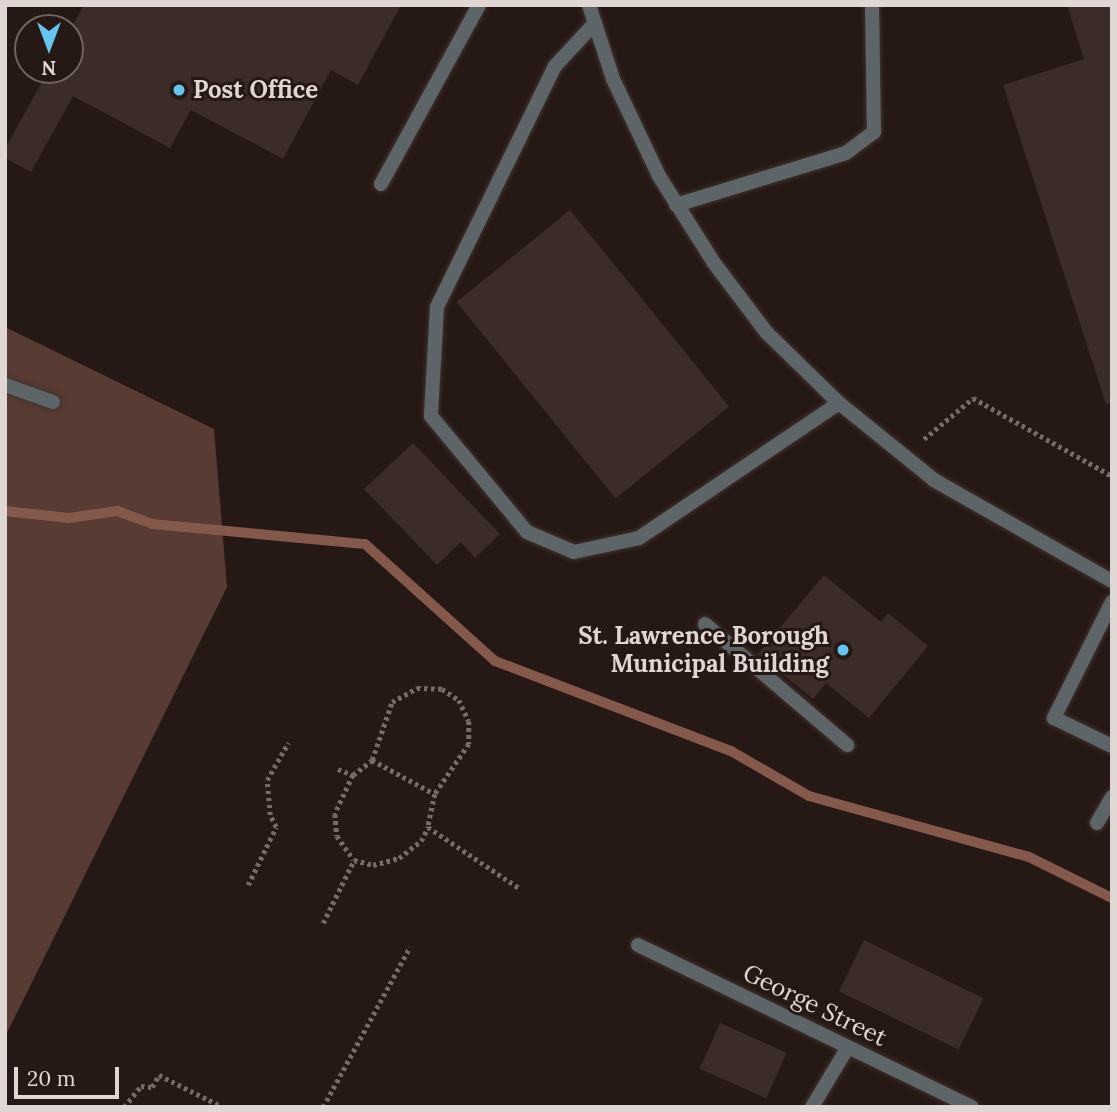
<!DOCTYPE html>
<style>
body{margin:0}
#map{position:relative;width:1117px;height:1112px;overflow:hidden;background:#261814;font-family:Lora,serif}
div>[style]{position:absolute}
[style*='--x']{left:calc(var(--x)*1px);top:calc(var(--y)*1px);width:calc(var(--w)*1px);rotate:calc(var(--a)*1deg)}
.green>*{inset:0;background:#583b32}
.stream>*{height:10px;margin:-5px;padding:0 5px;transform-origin:5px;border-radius:5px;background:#84594c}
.building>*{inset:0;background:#3b2c27;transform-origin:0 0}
.path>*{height:4.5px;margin-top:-2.25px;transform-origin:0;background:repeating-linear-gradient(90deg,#776b67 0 3.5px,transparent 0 7px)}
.roads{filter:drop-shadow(0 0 2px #40332f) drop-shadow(0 0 2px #40332f)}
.service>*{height:14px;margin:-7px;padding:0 7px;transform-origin:7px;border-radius:7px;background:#5e6568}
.tertiary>*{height:14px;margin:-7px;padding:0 7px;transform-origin:7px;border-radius:7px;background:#5e6568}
.dots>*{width:19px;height:19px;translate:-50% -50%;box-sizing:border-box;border:4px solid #261814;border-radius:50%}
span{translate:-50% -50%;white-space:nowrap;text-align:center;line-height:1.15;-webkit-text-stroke:6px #261814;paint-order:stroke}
.poi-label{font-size:24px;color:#e0d6d3;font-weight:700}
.left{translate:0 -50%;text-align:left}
.right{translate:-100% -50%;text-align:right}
.street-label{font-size:24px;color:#e0d6d3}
.frame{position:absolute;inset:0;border:7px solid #e0d6d3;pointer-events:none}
.north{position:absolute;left:14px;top:14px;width:70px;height:70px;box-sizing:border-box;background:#261814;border:2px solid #706460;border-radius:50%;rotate:180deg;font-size:19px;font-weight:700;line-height:28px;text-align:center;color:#e0d6d3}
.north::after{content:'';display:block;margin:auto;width:24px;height:32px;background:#65c5ee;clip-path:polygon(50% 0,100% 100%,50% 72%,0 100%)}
.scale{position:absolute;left:14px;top:1067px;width:105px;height:32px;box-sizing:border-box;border:4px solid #e0d6d3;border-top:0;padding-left:9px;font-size:21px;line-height:24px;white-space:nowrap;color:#e0d6d3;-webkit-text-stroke:5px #261814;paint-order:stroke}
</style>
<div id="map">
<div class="green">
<i style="clip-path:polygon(5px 327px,214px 429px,227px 587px,5px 1037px)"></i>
</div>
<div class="stream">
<i style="--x:5;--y:511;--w:64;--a:6.2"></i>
<i style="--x:69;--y:518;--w:49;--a:-8.3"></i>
<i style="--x:117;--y:511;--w:37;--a:20"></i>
<i style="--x:152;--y:524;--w:214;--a:5.4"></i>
<i style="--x:365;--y:544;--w:175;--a:42"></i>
<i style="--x:495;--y:661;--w:253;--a:20.9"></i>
<i style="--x:731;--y:751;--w:90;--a:30"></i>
<i style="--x:809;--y:796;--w:228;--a:15.5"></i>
<i style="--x:1029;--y:857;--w:93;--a:26.3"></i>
</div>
<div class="building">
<i style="clip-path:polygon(84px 5px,401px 5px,358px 85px,331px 70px,283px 159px,191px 110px,170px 148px,73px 96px,31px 172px,5px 158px,5px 149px,43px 80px,25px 70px,70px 70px,70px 30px)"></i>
<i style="clip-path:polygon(1067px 5px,1112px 5px,1112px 403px,1106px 404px,1003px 85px,1084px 59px)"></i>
<i style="left:570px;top:210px;width:253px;height:146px;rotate:51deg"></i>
<i style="clip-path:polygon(413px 443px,500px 534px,475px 558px,461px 542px,437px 565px,364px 489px)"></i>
<i style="clip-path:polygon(824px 575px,881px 622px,888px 613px,928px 646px,869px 718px,826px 683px,813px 699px,758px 654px)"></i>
<i style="left:864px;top:940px;width:133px;height:57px;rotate:26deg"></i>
<i style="left:720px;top:1023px;width:73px;height:50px;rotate:24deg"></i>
</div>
<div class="path">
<i style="--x:924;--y:439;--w:64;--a:-39.9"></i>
<i style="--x:973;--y:398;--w:159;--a:29.3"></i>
<i style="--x:372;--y:760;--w:61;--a:-71"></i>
<i style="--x:392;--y:702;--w:29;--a:-29"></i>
<i style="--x:417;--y:688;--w:25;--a:2"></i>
<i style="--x:442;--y:689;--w:20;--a:33"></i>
<i style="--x:459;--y:700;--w:23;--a:65"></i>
<i style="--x:469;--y:721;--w:23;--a:90"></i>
<i style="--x:469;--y:744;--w:60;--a:124.2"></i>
<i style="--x:338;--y:769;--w:16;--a:22"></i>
<i style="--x:353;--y:775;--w:24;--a:-38"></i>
<i style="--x:372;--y:760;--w:72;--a:28.4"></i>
<i style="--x:435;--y:794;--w:34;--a:102"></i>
<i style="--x:428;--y:827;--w:110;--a:33.8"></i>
<i style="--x:353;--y:775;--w:43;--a:114.8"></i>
<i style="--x:335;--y:814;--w:22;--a:85"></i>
<i style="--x:337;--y:836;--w:29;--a:55"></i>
<i style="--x:248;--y:885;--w:64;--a:-64.2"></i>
<i style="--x:276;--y:827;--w:13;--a:-117"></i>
<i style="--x:270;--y:815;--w:35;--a:-95"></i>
<i style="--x:267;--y:780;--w:43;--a:-60.4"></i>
<i style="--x:323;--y:923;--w:70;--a:-63.8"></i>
<i style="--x:354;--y:860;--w:20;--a:15"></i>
<i style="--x:373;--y:865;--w:27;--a:-15"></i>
<i style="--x:399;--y:858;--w:28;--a:-38"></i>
<i style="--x:421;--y:841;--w:16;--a:-63"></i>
<i style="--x:124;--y:1107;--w:27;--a:-51"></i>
<i style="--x:141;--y:1086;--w:11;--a:5"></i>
<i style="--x:152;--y:1087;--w:14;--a:-60"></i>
<i style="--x:159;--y:1075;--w:72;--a:26.6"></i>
<i style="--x:323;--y:1107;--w:182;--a:-61.5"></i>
</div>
<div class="roads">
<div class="service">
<i style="--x:595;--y:23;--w:59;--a:132.9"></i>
<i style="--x:555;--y:66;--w:268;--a:116.1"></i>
<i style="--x:437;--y:307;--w:109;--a:93.2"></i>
<i style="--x:431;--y:416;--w:151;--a:50.4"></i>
<i style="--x:527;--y:532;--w:51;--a:23.1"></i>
<i style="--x:574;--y:552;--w:66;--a:-12.2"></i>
<i style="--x:639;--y:538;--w:241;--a:-34"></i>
<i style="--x:381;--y:184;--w:204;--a:-61.3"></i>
<i style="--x:676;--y:205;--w:178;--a:-17"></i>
<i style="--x:846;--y:153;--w:35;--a:-37"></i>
<i style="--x:874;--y:132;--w:127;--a:-90.9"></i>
<i style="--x:5;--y:385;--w:51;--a:19.5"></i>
<i style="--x:1112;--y:602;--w:130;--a:116.6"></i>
<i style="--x:1054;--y:718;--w:64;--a:25.8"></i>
<i style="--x:705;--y:624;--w:187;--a:40.4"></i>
<i style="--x:1097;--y:823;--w:30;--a:-60"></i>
<i style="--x:638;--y:945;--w:371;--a:25.9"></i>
<i style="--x:812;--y:1107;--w:70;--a:-59"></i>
</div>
<div class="tertiary">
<i style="--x:589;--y:5;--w:78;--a:72"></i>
<i style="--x:613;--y:79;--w:107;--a:64.6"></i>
<i style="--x:659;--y:176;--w:103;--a:57.7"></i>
<i style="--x:714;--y:263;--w:88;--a:52.9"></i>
<i style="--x:767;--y:333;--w:100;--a:44.2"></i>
<i style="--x:839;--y:403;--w:122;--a:39"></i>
<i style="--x:934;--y:480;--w:205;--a:29.6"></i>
</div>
</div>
<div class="dots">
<i style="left:179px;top:90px;background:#65c5ee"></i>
<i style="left:843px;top:650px;background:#65c5ee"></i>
</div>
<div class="poi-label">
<span class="left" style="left:193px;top:90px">Post Office</span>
<span class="right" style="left:829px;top:650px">St. Lawrence Borough<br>Municipal Building</span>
</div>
<div class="street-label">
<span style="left:815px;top:1005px;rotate:26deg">George Street</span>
</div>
<div class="frame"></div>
<div class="north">N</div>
<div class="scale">20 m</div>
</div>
